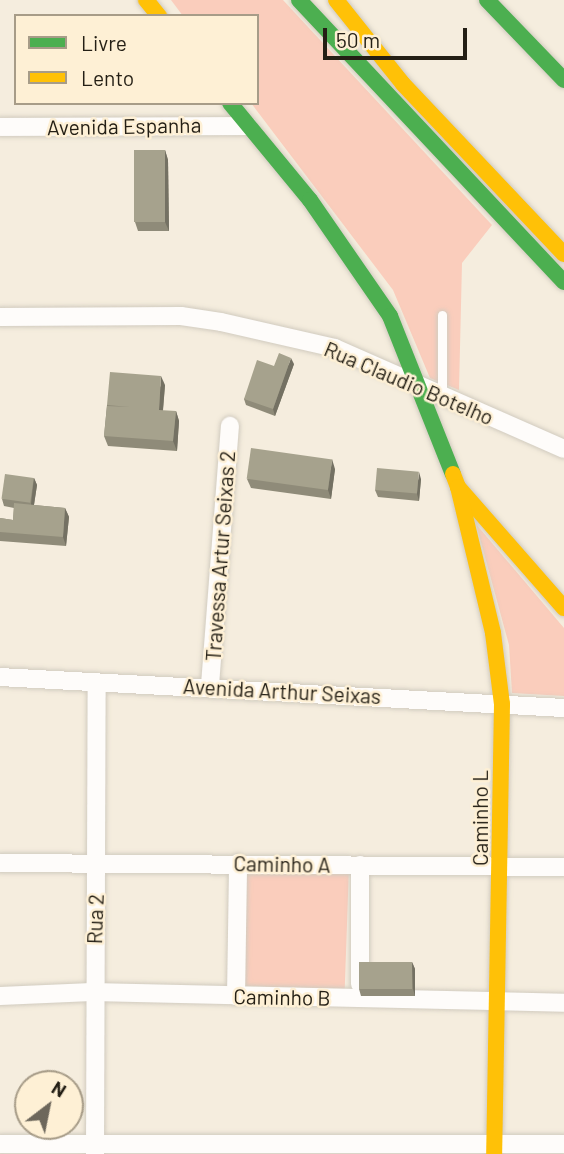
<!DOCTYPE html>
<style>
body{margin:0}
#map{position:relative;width:564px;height:1154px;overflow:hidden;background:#f5edde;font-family:Barlow,sans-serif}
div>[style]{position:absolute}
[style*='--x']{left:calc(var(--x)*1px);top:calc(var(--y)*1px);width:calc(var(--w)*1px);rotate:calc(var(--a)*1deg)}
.green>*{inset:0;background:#facdbc;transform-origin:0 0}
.roads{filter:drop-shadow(0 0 2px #d1cbbf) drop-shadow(0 0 2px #d1cbbf)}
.lane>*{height:9px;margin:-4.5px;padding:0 4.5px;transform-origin:4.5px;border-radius:4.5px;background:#fefcfa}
.street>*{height:18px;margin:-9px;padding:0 9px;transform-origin:9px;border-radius:9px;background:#fefcfa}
.fast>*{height:16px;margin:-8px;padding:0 8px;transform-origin:8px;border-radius:8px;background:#4caf50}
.slow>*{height:16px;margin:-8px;padding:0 8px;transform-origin:8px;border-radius:8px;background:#ffc107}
.wall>*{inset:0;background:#8f8b79}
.shaded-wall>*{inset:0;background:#747163}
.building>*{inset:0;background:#a6a28d;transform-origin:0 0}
span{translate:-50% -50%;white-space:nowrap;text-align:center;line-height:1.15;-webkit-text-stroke:5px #fef0d5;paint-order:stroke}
.street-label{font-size:21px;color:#241f15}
.legend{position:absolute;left:14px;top:14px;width:245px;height:91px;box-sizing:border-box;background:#fef0d5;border:2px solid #a79c88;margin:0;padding:9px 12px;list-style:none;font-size:21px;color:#241f15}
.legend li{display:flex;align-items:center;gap:14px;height:35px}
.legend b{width:35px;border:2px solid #a79c88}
.north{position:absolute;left:14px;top:1070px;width:70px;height:70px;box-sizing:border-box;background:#fef0d5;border:2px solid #a79c88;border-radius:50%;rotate:32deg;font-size:19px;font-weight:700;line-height:28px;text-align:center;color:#241f15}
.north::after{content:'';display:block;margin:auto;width:24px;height:32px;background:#6d675b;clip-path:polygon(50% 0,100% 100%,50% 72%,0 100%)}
.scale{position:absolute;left:323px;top:28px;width:144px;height:32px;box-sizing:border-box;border:4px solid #241f15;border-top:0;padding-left:9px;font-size:21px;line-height:24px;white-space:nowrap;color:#241f15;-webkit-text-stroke:5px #fef0d5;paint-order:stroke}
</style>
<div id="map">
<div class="green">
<i style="clip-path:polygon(171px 0,283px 0,492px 225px,462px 263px,459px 390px,430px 378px,393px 290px,251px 103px,257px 103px,257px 16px,183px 16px)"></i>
<i style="clip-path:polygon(476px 524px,564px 628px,564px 696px,512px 693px,509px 645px)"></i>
<i style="left:246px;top:865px;width:103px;height:121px;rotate:2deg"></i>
</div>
<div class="roads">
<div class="lane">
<i style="--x:442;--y:396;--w:81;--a:-90"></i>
</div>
<div class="street">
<i style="--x:0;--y:127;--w:248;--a:-0.2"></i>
<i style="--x:0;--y:317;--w:181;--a:-0.3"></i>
<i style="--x:181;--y:316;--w:40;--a:8.5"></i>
<i style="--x:221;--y:322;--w:117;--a:12.8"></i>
<i style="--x:335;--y:348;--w:250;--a:23.8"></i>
<i style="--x:0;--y:677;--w:565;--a:3.15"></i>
<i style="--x:210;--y:685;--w:260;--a:-85.6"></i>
<i style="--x:0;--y:863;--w:564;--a:0.41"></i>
<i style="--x:360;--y:865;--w:119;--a:90"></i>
<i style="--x:0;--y:996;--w:92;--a:-2.5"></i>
<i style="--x:92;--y:992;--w:472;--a:1.3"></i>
<i style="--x:236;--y:996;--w:133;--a:-89.1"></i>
<i style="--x:0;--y:1144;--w:564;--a:0"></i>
<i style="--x:95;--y:1154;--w:470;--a:-89.8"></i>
</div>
<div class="fast">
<i style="--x:299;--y:0;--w:387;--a:46.8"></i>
<i style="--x:487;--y:0;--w:111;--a:46.1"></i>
<i style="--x:230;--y:103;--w:126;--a:50.5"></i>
<i style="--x:310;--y:200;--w:141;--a:55.4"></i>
<i style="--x:390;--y:316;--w:170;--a:68.3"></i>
</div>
<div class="slow">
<i style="--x:146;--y:0;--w:21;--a:51"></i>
<i style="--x:336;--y:0;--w:107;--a:51.4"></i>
<i style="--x:403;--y:84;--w:234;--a:46.6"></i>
<i style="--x:453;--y:474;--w:14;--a:69"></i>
<i style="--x:458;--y:487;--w:161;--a:48.8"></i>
<i style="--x:458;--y:487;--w:150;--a:76.5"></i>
<i style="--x:493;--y:633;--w:72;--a:82.8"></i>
<i style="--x:502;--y:704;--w:450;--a:91"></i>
</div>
</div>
<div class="wall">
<i style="clip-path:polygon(165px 150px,168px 160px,169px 231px,138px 231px,135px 222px)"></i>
<i style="clip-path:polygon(294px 364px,275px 416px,246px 405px,244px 399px,274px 366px)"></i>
<i style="clip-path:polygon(165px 385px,163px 411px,176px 411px,179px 421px,177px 451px,108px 446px,104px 436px,107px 405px)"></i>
<i style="clip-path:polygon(335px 469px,331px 499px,251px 488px,247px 479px)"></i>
<i style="clip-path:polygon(34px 478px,37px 485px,34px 505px,65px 508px,69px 517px,66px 546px,0 541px,0 518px,13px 520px,14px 508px,4px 506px,2px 499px)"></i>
<i style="clip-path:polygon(421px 479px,419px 501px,378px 497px,375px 490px)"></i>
<i style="clip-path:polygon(412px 962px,415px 969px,415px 996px,361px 996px,359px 989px)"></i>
</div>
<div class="shaded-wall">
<i style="clip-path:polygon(165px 150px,168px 160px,169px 231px,165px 222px)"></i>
<i style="clip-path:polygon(291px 358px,294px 364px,275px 416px,273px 409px)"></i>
<i style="clip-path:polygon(161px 376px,165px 385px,162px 420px,159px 410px)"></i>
<i style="clip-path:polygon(176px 411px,179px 421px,177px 451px,173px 441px)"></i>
<i style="clip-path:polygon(332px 459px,335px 469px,331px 499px,328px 490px)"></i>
<i style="clip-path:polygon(419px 472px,421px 479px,419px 501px,417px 494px)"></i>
<i style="clip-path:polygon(34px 478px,37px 485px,33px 511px,31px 504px)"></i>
<i style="clip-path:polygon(65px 508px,69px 517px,66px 546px,63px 537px)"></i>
<i style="clip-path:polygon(412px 962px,415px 969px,415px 996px,413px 989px)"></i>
</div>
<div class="building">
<i style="left:134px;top:150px;width:31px;height:72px"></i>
<i style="clip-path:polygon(279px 353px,291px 358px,273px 409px,244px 399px,257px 360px,274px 366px)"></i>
<i style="clip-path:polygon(110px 372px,161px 376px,159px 410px,176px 411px,173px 441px,104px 436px,107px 406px,130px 407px,107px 405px)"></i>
<i style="left:251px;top:448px;width:82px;height:31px;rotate:8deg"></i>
<i style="left:377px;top:468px;width:42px;height:22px;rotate:5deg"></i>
<i style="left:5px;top:474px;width:29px;height:25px;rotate:8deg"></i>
<i style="clip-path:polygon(14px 503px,65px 508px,63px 537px,0 532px,0 518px,13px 520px)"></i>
<i style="left:359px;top:962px;width:53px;height:27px"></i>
</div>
<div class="street-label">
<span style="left:124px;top:126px;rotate:-1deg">Avenida Espanha</span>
<span style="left:409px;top:383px;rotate:23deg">Rua Claudio Botelho</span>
<span style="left:220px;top:556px;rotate:-86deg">Travessa Artur Seixas 2</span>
<span style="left:282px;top:691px;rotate:3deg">Avenida Arthur Seixas</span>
<span style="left:480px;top:818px;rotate:-90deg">Caminho L</span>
<span style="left:282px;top:864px;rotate:1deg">Caminho A</span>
<span style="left:95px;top:919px;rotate:-88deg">Rua 2</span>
<span style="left:282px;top:997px;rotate:1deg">Caminho B</span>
</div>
<ul class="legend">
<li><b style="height:9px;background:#4caf50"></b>Livre</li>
<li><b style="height:9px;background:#ffc107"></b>Lento</li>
</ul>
<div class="north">N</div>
<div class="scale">50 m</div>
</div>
